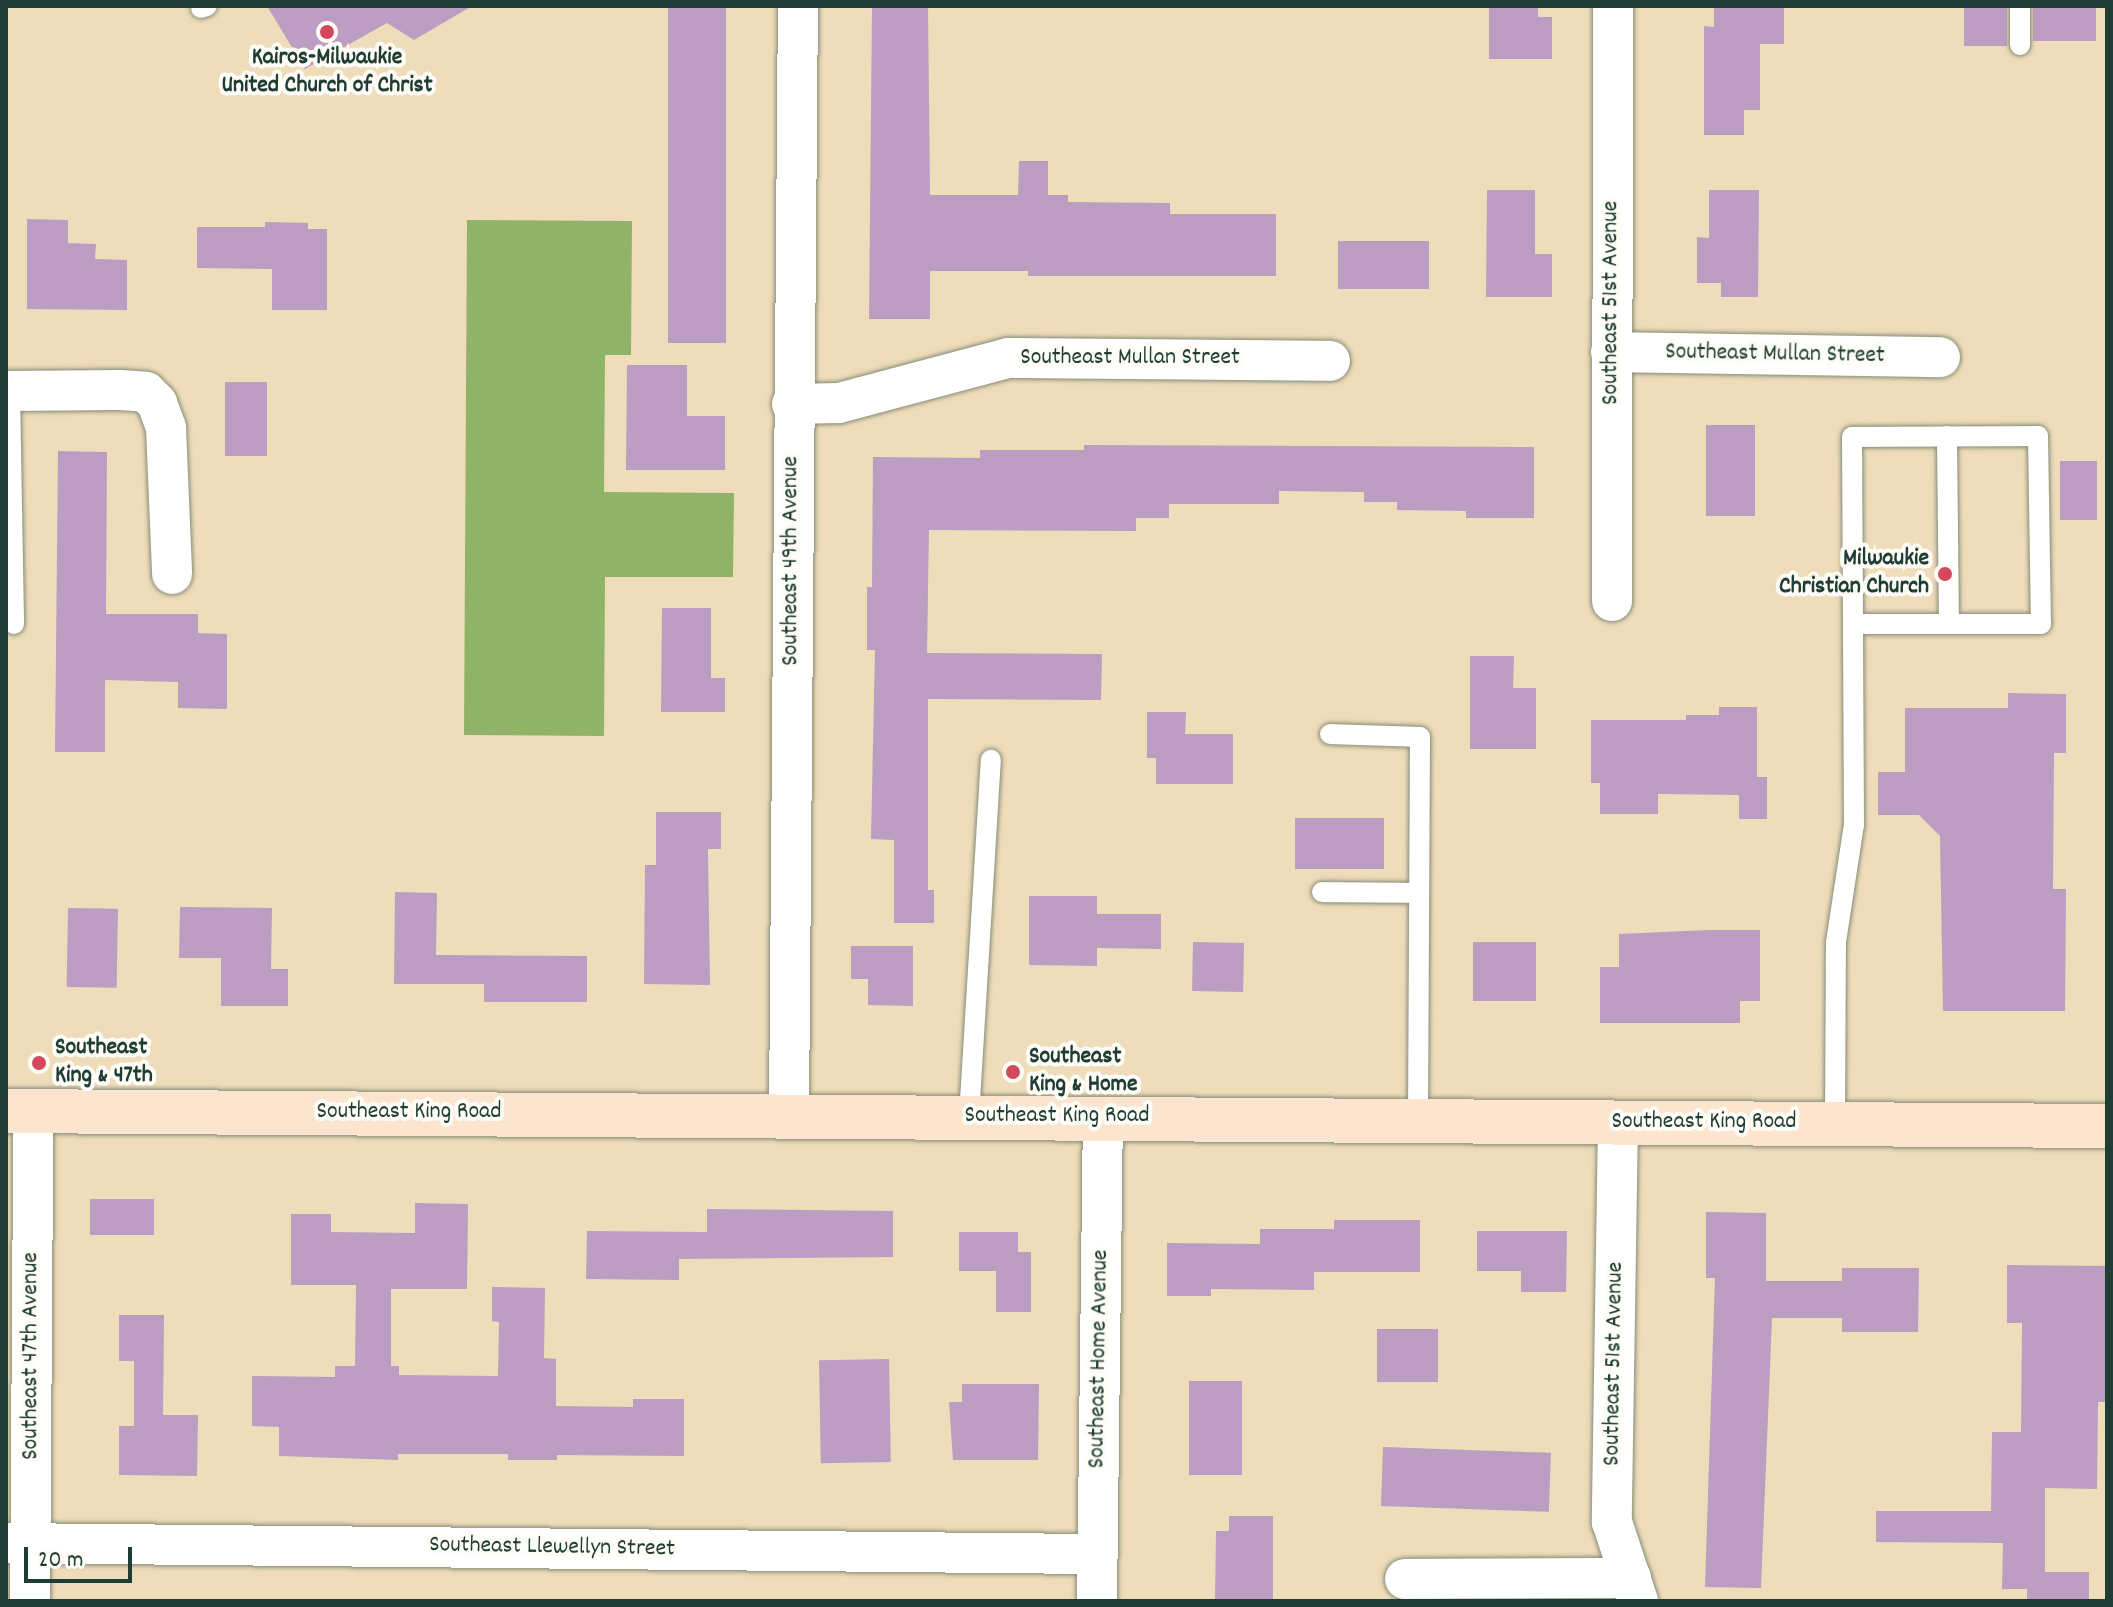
<!DOCTYPE html>
<style>
body{margin:0}
#map{position:relative;width:2113px;height:1607px;overflow:hidden;background:#eedcba;font-family:Dekko,sans-serif}
div>[style]{position:absolute}
[style*='--x']{left:calc(var(--x)*1px);top:calc(var(--y)*1px);width:calc(var(--w)*1px);rotate:calc(var(--a)*1deg)}
.forest>*{inset:0;background:#90b367}
.building>*{inset:0;background:#bd9dc1;transform-origin:0 0}
.roads{filter:drop-shadow(0 0 2px #868c77) drop-shadow(0 0 2px #868c77)}
.lane>*{height:20px;margin:-10px;padding:0 10px;transform-origin:10px;border-radius:10px;background:#fff}
.street>*{height:40px;margin:-20px;padding:0 20px;transform-origin:20px;border-radius:20px;background:#fff}
.secondary>*{height:44px;margin:-22px;padding:0 22px;transform-origin:22px;border-radius:22px;background:#fbe5cf}
.dots>*{width:22px;height:22px;translate:-50% -50%;box-sizing:border-box;border:4px solid #fdfcf7;border-radius:50%}
span{translate:-50% -50%;white-space:nowrap;text-align:center;line-height:1.15;-webkit-text-stroke:8px #fdfcf7;paint-order:stroke}
.poi-label{font-size:24px;color:#1f3d34;font-weight:700}
.right{translate:-100% -50%;text-align:right}
.left{translate:0 -50%;text-align:left}
.street-label{font-size:24px;color:#1f3d34}
.frame{position:absolute;inset:0;border:8px solid #1f3d34;pointer-events:none}
.scale{position:absolute;left:24px;top:1547px;width:108px;height:36px;box-sizing:border-box;border:4px solid #1f3d34;border-top:0;padding-left:10px;font-size:24px;line-height:28px;white-space:nowrap;color:#1f3d34;-webkit-text-stroke:6px #fdfcf7;paint-order:stroke}
</style>
<div id="map">
<div class="forest">
<i style="clip-path:polygon(467px 220px,632px 221px,631px 355px,605px 355px,604px 492px,734px 493px,733px 577px,605px 577px,604px 736px,464px 735px)"></i>
</div>
<div class="building">
<i style="clip-path:polygon(267px 6px,472px 6px,414px 40px,387px 23px,305px 69px)"></i>
<i style="left:668px;top:6px;width:58px;height:337px"></i>
<i style="clip-path:polygon(872px 6px,928px 6px,930px 195px,1018px 195px,1019px 161px,1048px 161px,1048px 195px,1068px 195px,1068px 202px,1170px 203px,1170px 214px,1276px 214px,1276px 276px,1028px 276px,1028px 271px,930px 271px,930px 319px,869px 319px)"></i>
<i style="clip-path:polygon(1489px 6px,1538px 6px,1538px 17px,1552px 17px,1552px 59px,1489px 59px)"></i>
<i style="clip-path:polygon(1714px 6px,1784px 6px,1784px 44px,1760px 44px,1760px 110px,1744px 110px,1744px 135px,1704px 135px,1704px 26px,1714px 27px)"></i>
<i style="left:1964px;top:6px;width:43px;height:40px"></i>
<i style="left:2033px;top:6px;width:63px;height:35px"></i>
<i style="clip-path:polygon(1487px 190px,1535px 190px,1535px 254px,1552px 254px,1552px 297px,1486px 297px)"></i>
<i style="clip-path:polygon(1709px 190px,1759px 190px,1758px 297px,1721px 297px,1721px 283px,1697px 283px,1697px 237px,1709px 238px)"></i>
<i style="clip-path:polygon(27px 219px,68px 220px,68px 243px,96px 244px,95px 259px,127px 260px,127px 310px,27px 309px)"></i>
<i style="clip-path:polygon(265px 222px,308px 223px,308px 229px,327px 229px,327px 310px,272px 310px,272px 269px,197px 268px,197px 227px,265px 227px)"></i>
<i style="left:1338px;top:241px;width:91px;height:48px"></i>
<i style="clip-path:polygon(627px 365px,687px 365px,687px 416px,725px 416px,725px 470px,626px 470px)"></i>
<i style="left:225px;top:382px;width:42px;height:74px"></i>
<i style="left:1706px;top:425px;width:49px;height:91px"></i>
<i style="clip-path:polygon(1084px 445px,1534px 447px,1534px 518px,1466px 518px,1466px 511px,1397px 510px,1397px 502px,1364px 502px,1364px 492px,1279px 491px,1279px 504px,1169px 504px,1169px 518px,1136px 518px,1136px 531px,929px 530px,927px 653px,1102px 654px,1101px 700px,928px 699px,928px 890px,934px 890px,934px 923px,894px 923px,894px 840px,871px 839px,875px 650px,867px 650px,867px 587px,872px 587px,873px 457px,980px 458px,980px 450px,1084px 450px)"></i>
<i style="clip-path:polygon(58px 451px,107px 452px,106px 614px,198px 614px,198px 633px,227px 634px,227px 709px,178px 708px,178px 682px,105px 680px,105px 752px,55px 752px)"></i>
<i style="left:2060px;top:461px;width:37px;height:59px"></i>
<i style="clip-path:polygon(662px 608px,711px 608px,711px 678px,725px 678px,725px 712px,661px 712px)"></i>
<i style="clip-path:polygon(1470px 656px,1514px 656px,1513px 688px,1536px 688px,1536px 749px,1470px 749px)"></i>
<i style="clip-path:polygon(2008px 693px,2066px 694px,2066px 753px,2054px 753px,2053px 889px,2066px 889px,2065px 1011px,1943px 1011px,1940px 836px,1919px 815px,1878px 815px,1878px 772px,1905px 772px,1905px 708px,2008px 708px)"></i>
<i style="clip-path:polygon(1719px 707px,1757px 707px,1757px 777px,1767px 777px,1767px 819px,1739px 819px,1739px 795px,1658px 794px,1658px 814px,1600px 814px,1600px 783px,1591px 783px,1591px 720px,1686px 720px,1686px 715px,1719px 715px)"></i>
<i style="clip-path:polygon(1147px 712px,1186px 712px,1185px 734px,1233px 734px,1233px 784px,1156px 784px,1156px 758px,1147px 758px)"></i>
<i style="clip-path:polygon(656px 812px,721px 812px,721px 849px,708px 849px,710px 985px,644px 984px,645px 865px,656px 865px)"></i>
<i style="left:1295px;top:818px;width:89px;height:51px"></i>
<i style="clip-path:polygon(395px 892px,437px 893px,436px 955px,587px 956px,587px 1002px,484px 1002px,484px 984px,394px 984px)"></i>
<i style="clip-path:polygon(1029px 896px,1097px 896px,1097px 914px,1161px 914px,1161px 949px,1097px 948px,1097px 966px,1029px 965px)"></i>
<i style="clip-path:polygon(180px 907px,272px 908px,271px 969px,288px 969px,288px 1006px,221px 1006px,221px 958px,179px 958px)"></i>
<i style="left:68px;top:908px;width:50px;height:79px;rotate:1deg"></i>
<i style="clip-path:polygon(1709px 930px,1760px 930px,1760px 1001px,1740px 1001px,1740px 1023px,1600px 1023px,1600px 967px,1619px 967px,1619px 934px)"></i>
<i style="left:1193px;top:942px;width:51px;height:49px;rotate:1deg"></i>
<i style="left:1473px;top:942px;width:63px;height:59px"></i>
<i style="clip-path:polygon(851px 946px,913px 946px,913px 1006px,868px 1005px,868px 979px,851px 979px)"></i>
<i style="left:90px;top:1199px;width:64px;height:36px"></i>
<i style="clip-path:polygon(415px 1203px,468px 1204px,467px 1289px,391px 1289px,391px 1366px,399px 1366px,399px 1375px,498px 1376px,499px 1322px,492px 1321px,492px 1287px,545px 1288px,544px 1358px,556px 1359px,556px 1406px,633px 1407px,633px 1399px,684px 1399px,684px 1456px,557px 1455px,557px 1460px,508px 1460px,508px 1454px,398px 1454px,398px 1460px,279px 1456px,279px 1427px,252px 1426px,252px 1376px,335px 1377px,335px 1366px,355px 1366px,356px 1285px,291px 1285px,291px 1214px,331px 1214px,331px 1232px,415px 1233px)"></i>
<i style="clip-path:polygon(707px 1209px,893px 1211px,893px 1257px,679px 1259px,679px 1280px,586px 1279px,587px 1231px,707px 1232px)"></i>
<i style="clip-path:polygon(1706px 1212px,1766px 1213px,1766px 1281px,1842px 1281px,1842px 1268px,1919px 1268px,1918px 1332px,1842px 1332px,1842px 1318px,1772px 1318px,1761px 1588px,1705px 1587px,1715px 1278px,1706px 1278px)"></i>
<i style="clip-path:polygon(1334px 1220px,1420px 1220px,1420px 1272px,1314px 1272px,1314px 1290px,1211px 1289px,1211px 1296px,1167px 1296px,1167px 1243px,1260px 1244px,1260px 1229px,1334px 1229px)"></i>
<i style="clip-path:polygon(1477px 1231px,1567px 1231px,1566px 1292px,1521px 1292px,1521px 1271px,1477px 1271px)"></i>
<i style="clip-path:polygon(959px 1232px,1018px 1232px,1018px 1252px,1031px 1252px,1031px 1312px,996px 1312px,996px 1271px,959px 1271px)"></i>
<i style="clip-path:polygon(2007px 1265px,2107px 1266px,2106px 1402px,2098px 1402px,2097px 1489px,2045px 1488px,2045px 1572px,2089px 1572px,2089px 1601px,2027px 1601px,2027px 1589px,2002px 1589px,2003px 1543px,1876px 1542px,1876px 1511px,1991px 1511px,1992px 1432px,2021px 1432px,2022px 1323px,2007px 1323px)"></i>
<i style="clip-path:polygon(119px 1315px,164px 1315px,163px 1415px,198px 1415px,197px 1476px,119px 1475px,119px 1426px,134px 1426px,134px 1361px,119px 1361px)"></i>
<i style="left:1377px;top:1329px;width:61px;height:53px"></i>
<i style="left:889px;top:1359px;width:103px;height:70px;rotate:89deg"></i>
<i style="left:1189px;top:1381px;width:53px;height:94px"></i>
<i style="clip-path:polygon(962px 1384px,1039px 1384px,1038px 1460px,953px 1460px,949px 1402px,962px 1402px)"></i>
<i style="left:1383px;top:1447px;width:168px;height:59px;rotate:2deg"></i>
<i style="clip-path:polygon(1229px 1516px,1273px 1516px,1273px 1601px,1215px 1601px,1216px 1531px,1229px 1531px)"></i>
</div>
<div class="roads">
<div class="lane">
<i style="--x:2020;--y:6;--w:39;--a:90"></i>
<i style="--x:201;--y:8;--w:6;--a:-18"></i>
<i style="--x:10;--y:391;--w:233;--a:89"></i>
<i style="--x:1947;--y:436;--w:188;--a:89.4"></i>
<i style="--x:1330;--y:734;--w:90;--a:1.9"></i>
<i style="--x:1420;--y:737;--w:383;--a:90.3"></i>
<i style="--x:1322;--y:892;--w:97;--a:0.6"></i>
<i style="--x:969;--y:1117;--w:358;--a:-86.5"></i>
<i style="--x:1835;--y:1124;--w:182;--a:-89.7"></i>
<i style="--x:1836;--y:942;--w:118;--a:-81.3"></i>
<i style="--x:1854;--y:825;--w:201;--a:-90.3"></i>
<i style="--x:1853;--y:624;--w:187;--a:-90.3"></i>
<i style="--x:1852;--y:437;--w:186;--a:-0.3"></i>
<i style="--x:2038;--y:436;--w:188;--a:89.1"></i>
<i style="--x:2041;--y:624;--w:188;--a:180"></i>
</div>
<div class="street">
<i style="--x:1611;--y:352;--w:329;--a:0.9"></i>
<i style="--x:6;--y:391;--w:114;--a:-0.5"></i>
<i style="--x:120;--y:390;--w:26;--a:4"></i>
<i style="--x:146;--y:392;--w:16;--a:45"></i>
<i style="--x:157;--y:403;--w:27;--a:70"></i>
<i style="--x:166;--y:428;--w:146;--a:87.6"></i>
<i style="--x:792;--y:404;--w:47;--a:-1.2"></i>
<i style="--x:839;--y:403;--w:175;--a:-14.9"></i>
<i style="--x:1008;--y:358;--w:322;--a:0.5"></i>
<i style="--x:1612;--y:601;--w:595;--a:-89.9"></i>
<i style="--x:789;--y:1115;--w:1109;--a:-89.54"></i>
<i style="--x:1618;--y:1122;--w:400;--a:90.9"></i>
<i style="--x:1612;--y:1522;--w:83;--a:71.8"></i>
<i style="--x:6;--y:1543;--w:1091;--a:0.58"></i>
<i style="--x:1405;--y:1579;--w:226;--a:-0.3"></i>
<i style="--x:30;--y:1601;--w:490;--a:-89.6"></i>
<i style="--x:1097;--y:1601;--w:483;--a:-89.3"></i>
</div>
<div class="secondary">
<i style="--x:6;--y:1111;--w:2101;--a:0.41"></i>
</div>
</div>
<div class="dots">
<i style="left:327px;top:32px;background:#d1495b"></i>
<i style="left:1945px;top:574px;background:#d1495b"></i>
<i style="left:39px;top:1063px;background:#d1495b"></i>
<i style="left:1013px;top:1072px;background:#d1495b"></i>
</div>
<div class="poi-label">
<span style="left:327px;top:73px">Kairos-Milwaukie<br>United Church of Christ</span>
<span class="right" style="left:1929px;top:574px">Milwaukie<br>Christian Church</span>
<span class="left" style="left:55px;top:1063px">Southeast<br>King &amp; 47th</span>
<span class="left" style="left:1029px;top:1072px">Southeast<br>King &amp; Home</span>
</div>
<div class="street-label">
<span style="left:1612px;top:303px;rotate:-90deg">Southeast 51st Avenue</span>
<span style="left:1775px;top:355px;rotate:1deg">Southeast Mullan Street</span>
<span style="left:1130px;top:359px">Southeast Mullan Street</span>
<span style="left:792px;top:561px;rotate:-90deg">Southeast 49th Avenue</span>
<span style="left:409px;top:1113px">Southeast King Road</span>
<span style="left:1057px;top:1117px">Southeast King Road</span>
<span style="left:1704px;top:1123px">Southeast King Road</span>
<span style="left:32px;top:1356px;rotate:-90deg">Southeast 47th Avenue</span>
<span style="left:1100px;top:1359px;rotate:-89deg">Southeast Home Avenue</span>
<span style="left:1615px;top:1364px;rotate:-89deg">Southeast 51st Avenue</span>
<span style="left:552px;top:1548px;rotate:1deg">Southeast Llewellyn Street</span>
</div>
<div class="frame"></div>
<div class="scale">20 m</div>
</div>
